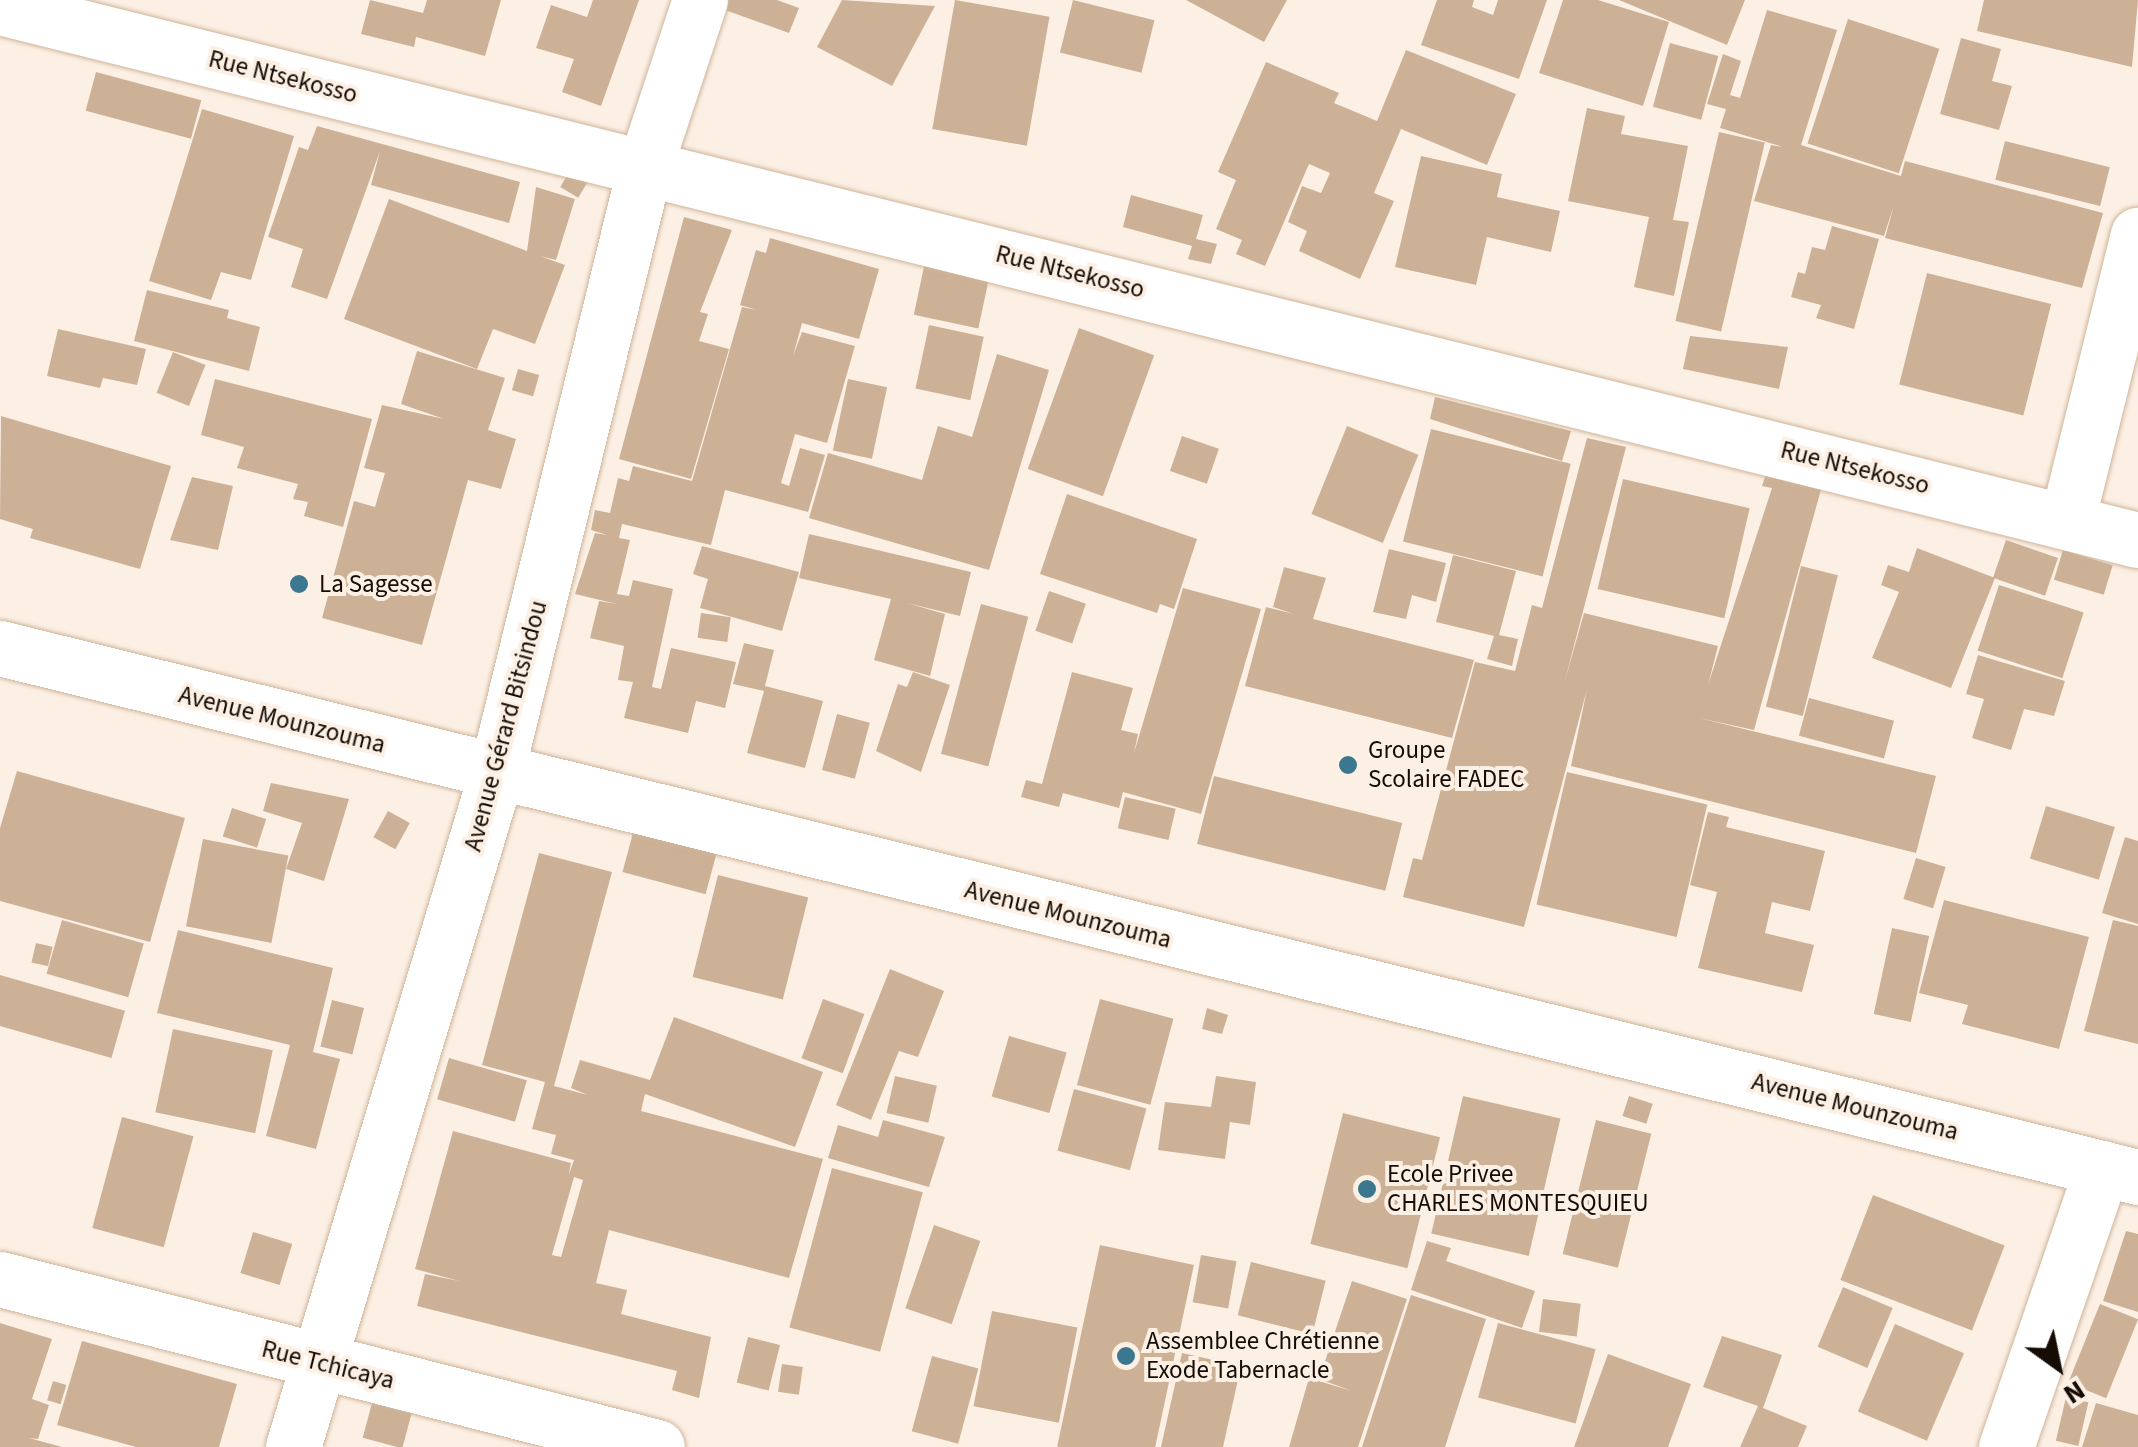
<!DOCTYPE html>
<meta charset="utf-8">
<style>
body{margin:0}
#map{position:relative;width:2138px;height:1447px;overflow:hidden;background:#fcf0e5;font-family:"Source Sans 3",sans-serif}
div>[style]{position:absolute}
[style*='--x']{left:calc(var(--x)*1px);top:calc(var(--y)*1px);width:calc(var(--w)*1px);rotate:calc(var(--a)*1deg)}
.building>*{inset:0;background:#ccb196;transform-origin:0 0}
.roads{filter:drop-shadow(0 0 2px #cfb499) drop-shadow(0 0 2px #cfb499)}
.street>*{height:55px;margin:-27.5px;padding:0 27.5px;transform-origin:27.5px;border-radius:27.5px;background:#fff}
.dots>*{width:28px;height:28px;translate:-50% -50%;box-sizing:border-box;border:5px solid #fcf0e5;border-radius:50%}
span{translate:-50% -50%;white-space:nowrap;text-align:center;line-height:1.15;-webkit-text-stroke:8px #fcf0e5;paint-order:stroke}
.street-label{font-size:25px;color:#150c04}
.poi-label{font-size:25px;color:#150c04}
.left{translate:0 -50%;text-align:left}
.north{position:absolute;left:2008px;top:1317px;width:100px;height:100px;-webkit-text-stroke:8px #fcf0e5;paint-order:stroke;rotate:147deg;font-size:28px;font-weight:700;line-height:40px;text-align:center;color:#150c04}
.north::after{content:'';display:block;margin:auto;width:35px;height:45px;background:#150c04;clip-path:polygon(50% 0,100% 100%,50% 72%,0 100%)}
</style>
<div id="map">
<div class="building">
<i style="clip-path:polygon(370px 0,423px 13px,427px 0,501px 0,485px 56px,416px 37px,414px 47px,361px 34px)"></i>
<i style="clip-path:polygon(593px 0,639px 0,601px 106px,562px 92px,574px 59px,536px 48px,551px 5px,587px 17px)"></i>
<i style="clip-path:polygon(728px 0,777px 0,799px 8px,789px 33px,725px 10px)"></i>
<i style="clip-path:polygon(842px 0,935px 6px,892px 86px,817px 47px)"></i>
<i style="left:955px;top:0;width:96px;height:131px;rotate:10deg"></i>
<i style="left:1073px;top:0;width:84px;height:54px;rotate:14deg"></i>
<i style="clip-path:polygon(1186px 0,1287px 0,1264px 42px)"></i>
<i style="clip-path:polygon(1437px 0,1474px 0,1472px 7px,1493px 15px,1498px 0,1547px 0,1519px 79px,1421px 45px)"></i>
<i style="clip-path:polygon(1563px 0,1598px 0,1669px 22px,1643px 106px,1539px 73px)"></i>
<i style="clip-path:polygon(1619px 0,1745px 0,1727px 45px)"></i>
<i style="clip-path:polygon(1984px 0,2138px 0,2132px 67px,1977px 31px)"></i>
<i style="clip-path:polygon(1767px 10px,1837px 30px,1801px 145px,1901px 176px,1905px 161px,2103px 213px,2082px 288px,1885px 238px,1894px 205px,1884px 236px,1754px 201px,1771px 145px,1783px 147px,1720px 128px,1726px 109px,1707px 104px,1723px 54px,1741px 61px,1730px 95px,1740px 98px)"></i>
<i style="left:1848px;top:19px;width:96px;height:131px;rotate:18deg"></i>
<i style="clip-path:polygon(1961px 38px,2001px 49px,1992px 81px,2012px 86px,1999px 130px,1940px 114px)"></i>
<i style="left:1670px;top:43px;width:50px;height:66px;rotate:15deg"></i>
<i style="clip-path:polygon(1406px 50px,1516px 94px,1487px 165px,1401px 129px,1374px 193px,1394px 201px,1360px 279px,1299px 251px,1307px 231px,1288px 222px,1302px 186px,1321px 193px,1330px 173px,1309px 164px,1265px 266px,1236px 254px,1242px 240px,1216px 229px,1236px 180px,1218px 172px,1266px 62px,1339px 93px,1334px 103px,1377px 121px)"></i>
<i style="left:96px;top:72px;width:109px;height:40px;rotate:15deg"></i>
<i style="clip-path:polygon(1587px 108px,1625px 116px,1621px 134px,1688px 146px,1673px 220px,1689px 222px,1674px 296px,1634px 287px,1649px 217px,1568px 201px)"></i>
<i style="clip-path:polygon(202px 109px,294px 136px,251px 280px,221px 272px,211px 300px,149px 281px)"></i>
<i style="clip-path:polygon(317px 126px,520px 182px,509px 223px,371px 185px,380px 151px,327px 299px,291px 287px,303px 249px,268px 237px,299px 147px,308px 150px)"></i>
<i style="left:1719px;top:132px;width:47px;height:194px;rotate:13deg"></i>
<i style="left:2005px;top:141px;width:108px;height:40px;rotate:14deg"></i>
<i style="clip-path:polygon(1421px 156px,1502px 174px,1497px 197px,1560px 211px,1551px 252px,1487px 237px,1476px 285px,1395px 267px)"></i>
<i style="left:571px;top:169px;width:21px;height:21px;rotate:31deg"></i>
<i style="clip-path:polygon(536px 187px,575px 199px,556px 260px,540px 256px,565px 265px,535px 344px,493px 329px,477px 369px,344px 319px,389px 199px,527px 251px)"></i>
<i style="clip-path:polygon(1131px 195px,1203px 215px,1196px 239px,1217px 244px,1211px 264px,1188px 259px,1192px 246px,1123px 227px)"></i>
<i style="clip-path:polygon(684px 217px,732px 230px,700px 312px,708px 314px,699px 341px,729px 349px,691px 479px,619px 459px)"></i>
<i style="clip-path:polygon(1832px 226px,1879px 239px,1854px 329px,1816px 318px,1821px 305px,1791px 297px,1798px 272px,1805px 274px,1812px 247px,1825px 250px)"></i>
<i style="clip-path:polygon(770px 238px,879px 269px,859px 339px,802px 323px,793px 356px,802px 332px,855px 346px,827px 443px,795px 434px,781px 483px,789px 486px,800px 448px,825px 455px,808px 512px,725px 490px,711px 545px,622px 524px,619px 538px,630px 540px,617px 594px,629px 596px,633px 580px,673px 589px,652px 687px,661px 689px,671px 648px,736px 662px,725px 708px,696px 701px,688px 733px,624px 718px,633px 682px,618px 680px,624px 646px,590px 638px,599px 601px,617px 604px,575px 594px,595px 533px,607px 535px,591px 530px,595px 510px,610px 513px,618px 478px,629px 481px,633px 466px,692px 481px,742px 307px,757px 310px,740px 305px,756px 250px,766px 253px)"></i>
<i style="left:925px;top:262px;width:66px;height:54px;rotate:12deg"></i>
<i style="left:1927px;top:273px;width:128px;height:115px;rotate:14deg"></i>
<i style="clip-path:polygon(147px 290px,229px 310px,227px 318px,260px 327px,249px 371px,134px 341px)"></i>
<i style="left:929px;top:325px;width:56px;height:65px;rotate:12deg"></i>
<i style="left:1079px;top:328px;width:80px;height:150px;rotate:20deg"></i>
<i style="clip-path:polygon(58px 329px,146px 349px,137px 385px,103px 378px,100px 388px,47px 376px)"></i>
<i style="clip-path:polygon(1690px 336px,1788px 347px,1779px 389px,1683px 369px)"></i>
<i style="clip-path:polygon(417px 351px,505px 378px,488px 430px,516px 439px,501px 489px,468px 480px,422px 645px,322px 618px,354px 501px,375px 507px,385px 473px,364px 468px,382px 405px,444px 419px,401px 404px)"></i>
<i style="left:173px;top:352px;width:35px;height:44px;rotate:22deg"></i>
<i style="clip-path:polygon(997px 354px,1049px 370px,989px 570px,809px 518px,828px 453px,922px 480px,938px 426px,972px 437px)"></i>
<i style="left:518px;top:369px;width:22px;height:22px;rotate:16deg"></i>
<i style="clip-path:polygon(215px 379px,372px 419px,343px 527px,304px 516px,308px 502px,293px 499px,298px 484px,237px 468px,244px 447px,201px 435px)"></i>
<i style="left:848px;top:379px;width:40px;height:73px;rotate:12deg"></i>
<i style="clip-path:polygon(1435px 397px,1571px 431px,1562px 461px,1430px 419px)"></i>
<i style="clip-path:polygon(1px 416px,171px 466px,140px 569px,30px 538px,33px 529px,0 519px)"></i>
<i style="left:1347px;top:426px;width:77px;height:95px;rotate:22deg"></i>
<i style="left:1431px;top:429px;width:144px;height:116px;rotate:14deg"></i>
<i style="left:1182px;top:436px;width:39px;height:37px;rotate:19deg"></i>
<i style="clip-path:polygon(1587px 438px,1626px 447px,1564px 684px,1584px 613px,1718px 646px,1708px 685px,1772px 488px,1762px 486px,1769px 465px,1824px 479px,1754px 730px,1699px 718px,1936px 776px,1916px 853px,1571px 766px,1587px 689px,1524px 927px,1403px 897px,1413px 858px,1422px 860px,1475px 662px,1515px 671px,1532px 605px,1542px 608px)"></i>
<i style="clip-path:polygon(192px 477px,233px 486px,218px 550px,170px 540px)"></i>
<i style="left:1623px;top:479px;width:130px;height:113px;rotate:13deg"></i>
<i style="clip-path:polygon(1067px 494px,1197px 539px,1174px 609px,1160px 604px,1157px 613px,1040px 574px)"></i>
<i style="clip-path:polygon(809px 534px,971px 572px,960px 616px,907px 603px,945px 614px,930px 676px,874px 660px,891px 599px,799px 578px)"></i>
<i style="left:2006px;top:540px;width:55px;height:40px;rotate:19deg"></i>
<i style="clip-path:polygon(702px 546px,799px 572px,782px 631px,700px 608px,708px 579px,693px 574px)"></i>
<i style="clip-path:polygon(1917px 548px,1995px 578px,1951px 688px,1872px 658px,1899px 592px,1881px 585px,1888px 565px,1909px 572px)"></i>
<i style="clip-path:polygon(1389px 549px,1446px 563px,1436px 602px,1412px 595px,1406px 619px,1373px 612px)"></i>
<i style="left:2063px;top:550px;width:52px;height:31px;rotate:17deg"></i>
<i style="clip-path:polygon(1453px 555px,1516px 571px,1499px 635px,1518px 639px,1512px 666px,1487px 659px,1494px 636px,1436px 622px)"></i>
<i style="left:1801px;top:566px;width:38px;height:145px;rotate:14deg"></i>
<i style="clip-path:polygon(1284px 567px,1326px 578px,1313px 619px,1474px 660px,1452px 738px,1245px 686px,1266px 607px,1294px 614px,1273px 607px)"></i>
<i style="left:1999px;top:585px;width:89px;height:69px;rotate:18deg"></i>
<i style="clip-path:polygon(1183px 588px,1261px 609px,1201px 814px,1123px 792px,1119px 808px,1063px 793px,1059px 807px,1021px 797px,1026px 780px,1042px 784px,1072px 672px,1133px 688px,1121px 730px,1138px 734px,1134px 753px)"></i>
<i style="left:1049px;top:591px;width:39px;height:42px;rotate:19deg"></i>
<i style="left:981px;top:604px;width:49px;height:155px;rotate:15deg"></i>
<i style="left:701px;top:613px;width:30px;height:25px;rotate:8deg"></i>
<i style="clip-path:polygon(744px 643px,774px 650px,765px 686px,823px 701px,805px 768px,747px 753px,764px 691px,733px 684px)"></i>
<i style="clip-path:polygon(1978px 655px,2065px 681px,2054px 716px,2024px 709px,2011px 750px,1972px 738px,1984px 699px,1966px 694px)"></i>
<i style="clip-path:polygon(913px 672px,950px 685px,921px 772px,876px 751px,898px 684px,907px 687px)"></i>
<i style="left:1809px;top:698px;width:88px;height:39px;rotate:15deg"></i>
<i style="left:837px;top:714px;width:34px;height:58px;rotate:15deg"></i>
<i style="clip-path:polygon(17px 771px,185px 818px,150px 942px,0 901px,0 828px)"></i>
<i style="left:1567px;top:772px;width:144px;height:136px;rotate:13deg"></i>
<i style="left:1214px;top:776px;width:194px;height:70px;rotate:14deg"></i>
<i style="clip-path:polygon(271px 783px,349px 799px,324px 881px,286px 869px,302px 823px,263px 811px)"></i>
<i style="left:1125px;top:797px;width:52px;height:32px;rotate:13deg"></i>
<i style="left:2046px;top:806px;width:72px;height:55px;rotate:17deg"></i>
<i style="left:232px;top:808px;width:36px;height:30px;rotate:18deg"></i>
<i style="left:388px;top:811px;width:25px;height:30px;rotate:29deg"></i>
<i style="clip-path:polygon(1708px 812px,1729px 817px,1726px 827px,1825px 851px,1810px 911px,1772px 902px,1765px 933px,1814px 945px,1802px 992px,1698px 968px,1717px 892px,1690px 885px)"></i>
<i style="left:637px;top:818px;width:86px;height:56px;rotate:15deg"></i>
<i style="clip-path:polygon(2125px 837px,2138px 841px,2138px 924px,2102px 913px)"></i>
<i style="left:203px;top:839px;width:87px;height:89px;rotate:11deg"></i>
<i style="clip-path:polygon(evenodd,539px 853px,612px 872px,554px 1086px,588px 1095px,571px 1088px,580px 1060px,650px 1080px,674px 1017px,823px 1072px,795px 1147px,645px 1094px,641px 1111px,823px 1159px,789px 1278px,609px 1230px,596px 1283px,627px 1290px,621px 1314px,711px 1337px,699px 1398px,672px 1390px,677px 1371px,417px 1306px,425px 1274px,459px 1281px,415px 1269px,453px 1131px,571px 1163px,569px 1174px,574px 1160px,551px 1154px,556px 1135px,532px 1129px,545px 1082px,482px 1065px,539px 853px,574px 1177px,583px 1180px,561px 1257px,552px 1255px,574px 1177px)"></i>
<i style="left:1916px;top:858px;width:31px;height:43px;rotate:17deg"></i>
<i style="left:718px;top:875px;width:93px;height:105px;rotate:14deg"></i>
<i style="clip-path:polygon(1944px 900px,2089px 937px,2059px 1049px,1962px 1024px,1968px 1005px,1919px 993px)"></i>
<i style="left:62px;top:920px;width:85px;height:56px;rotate:16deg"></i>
<i style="clip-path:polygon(2113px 920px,2138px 926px,2138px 1044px,2084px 1031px)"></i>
<i style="left:1892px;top:928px;width:38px;height:88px;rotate:12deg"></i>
<i style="clip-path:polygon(178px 930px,333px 968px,313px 1052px,340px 1059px,316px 1149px,266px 1136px,290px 1045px,157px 1013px)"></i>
<i style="left:36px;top:943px;width:17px;height:20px;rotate:13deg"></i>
<i style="clip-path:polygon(890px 969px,944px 991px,918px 1057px,899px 1051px,871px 1120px,836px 1105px)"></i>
<i style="left:0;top:975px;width:130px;height:49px;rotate:16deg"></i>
<i style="left:823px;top:999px;width:44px;height:63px;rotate:20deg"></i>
<i style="left:1100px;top:999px;width:76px;height:89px;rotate:15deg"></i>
<i style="left:332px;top:1000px;width:33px;height:48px;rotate:14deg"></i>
<i style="clip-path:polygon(1207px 1008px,1228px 1015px,1222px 1034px,1202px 1029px)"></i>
<i style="left:173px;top:1029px;width:102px;height:85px;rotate:12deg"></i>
<i style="left:1009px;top:1036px;width:60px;height:63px;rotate:16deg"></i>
<i style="left:449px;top:1058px;width:81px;height:43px;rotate:16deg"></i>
<i style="left:895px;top:1076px;width:43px;height:38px;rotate:13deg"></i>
<i style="clip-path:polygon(1216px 1076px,1256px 1082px,1250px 1125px,1230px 1122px,1225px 1159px,1158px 1150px,1165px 1102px,1211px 1107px)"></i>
<i style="left:1074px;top:1089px;width:75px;height:64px;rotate:15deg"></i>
<i style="left:1463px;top:1096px;width:100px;height:141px;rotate:13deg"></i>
<i style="left:1629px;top:1096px;width:25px;height:21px;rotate:18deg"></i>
<i style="left:1343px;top:1113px;width:100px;height:135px;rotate:14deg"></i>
<i style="left:122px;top:1117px;width:74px;height:115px;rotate:15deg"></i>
<i style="clip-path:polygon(883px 1120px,945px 1137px,929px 1187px,828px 1158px,838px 1125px,878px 1137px)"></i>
<i style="left:1596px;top:1120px;width:57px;height:138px;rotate:14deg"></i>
<i style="left:832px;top:1168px;width:94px;height:165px;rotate:15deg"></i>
<i style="left:1873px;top:1195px;width:141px;height:91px;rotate:21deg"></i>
<i style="left:934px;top:1225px;width:49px;height:88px;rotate:19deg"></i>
<i style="clip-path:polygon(2126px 1231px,2138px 1234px,2138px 1312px,2103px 1301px)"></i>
<i style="left:253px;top:1232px;width:41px;height:43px;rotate:17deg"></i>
<i style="clip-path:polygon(1427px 1241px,1451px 1248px,1446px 1261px,1535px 1291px,1522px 1328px,1411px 1290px)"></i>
<i style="left:1100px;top:1245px;width:96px;height:206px;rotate:12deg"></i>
<i style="left:1201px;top:1255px;width:36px;height:48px;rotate:10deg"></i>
<i style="left:1251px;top:1262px;width:77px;height:55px;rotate:14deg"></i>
<i style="clip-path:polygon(1352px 1281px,1407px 1299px,1358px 1447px,1289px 1447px,1309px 1378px,1352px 1391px,1319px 1379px)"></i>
<i style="left:1843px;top:1287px;width:54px;height:65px;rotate:23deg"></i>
<i style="clip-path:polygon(1411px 1295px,1486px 1319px,1445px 1447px,1362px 1447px)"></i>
<i style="left:1543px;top:1299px;width:38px;height:33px;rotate:7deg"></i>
<i style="left:2100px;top:1304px;width:41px;height:85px;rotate:22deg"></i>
<i style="left:992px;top:1311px;width:87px;height:97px;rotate:11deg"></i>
<i style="clip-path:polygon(0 1323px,52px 1339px,32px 1399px,49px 1405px,38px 1439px,29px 1438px,62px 1447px,0 1447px)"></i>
<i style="left:1498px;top:1323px;width:101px;height:77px;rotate:15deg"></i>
<i style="left:1895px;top:1324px;width:75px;height:95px;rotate:23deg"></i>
<i style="clip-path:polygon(1722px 1336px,1782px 1355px,1763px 1408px,1807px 1426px,1798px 1447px,1740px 1447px,1758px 1406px,1703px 1387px)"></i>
<i style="left:748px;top:1337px;width:33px;height:47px;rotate:14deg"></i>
<i style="clip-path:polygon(82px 1341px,237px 1384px,219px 1447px,136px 1447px,57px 1425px)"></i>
<i style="clip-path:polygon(1182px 1353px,1241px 1366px,1223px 1447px,1161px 1447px)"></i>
<i style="clip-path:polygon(1608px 1354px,1691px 1384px,1668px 1447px,1574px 1447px)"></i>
<i style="left:932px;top:1356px;width:48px;height:78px;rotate:15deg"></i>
<i style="left:782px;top:1364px;width:21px;height:28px;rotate:8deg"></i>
<i style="left:53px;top:1381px;width:14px;height:20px;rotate:17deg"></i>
<i style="left:2066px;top:1397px;width:23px;height:45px;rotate:13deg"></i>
<i style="left:372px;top:1403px;width:41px;height:36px;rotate:15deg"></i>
<i style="clip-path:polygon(2096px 1403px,2138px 1415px,2138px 1447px,2082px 1447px)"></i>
</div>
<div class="roads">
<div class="street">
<i style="--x:0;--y:7;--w:2203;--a:14"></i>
<i style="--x:2067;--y:521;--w:295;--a:-76.1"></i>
<i style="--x:0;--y:648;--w:2202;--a:13.9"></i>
<i style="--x:0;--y:1279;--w:678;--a:14.34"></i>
<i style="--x:293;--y:1447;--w:703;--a:-73.21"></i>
<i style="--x:496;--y:774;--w:626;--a:-76.23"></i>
<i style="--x:645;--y:166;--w:175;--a:-71.7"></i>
<i style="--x:2006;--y:1447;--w:295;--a:-71"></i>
</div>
</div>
<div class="dots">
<i style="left:299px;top:584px;background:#3b788f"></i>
<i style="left:1348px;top:765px;background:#3b788f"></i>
<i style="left:1367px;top:1189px;background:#3b788f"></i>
<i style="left:1126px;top:1356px;background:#3b788f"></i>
</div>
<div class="street-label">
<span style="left:283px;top:77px;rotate:14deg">Rue Ntsekosso</span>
<span style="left:1070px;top:272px;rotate:14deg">Rue Ntsekosso</span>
<span style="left:1855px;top:468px;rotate:14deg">Rue Ntsekosso</span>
<span style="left:282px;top:720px;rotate:14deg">Avenue Mounzouma</span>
<span style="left:506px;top:726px;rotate:-75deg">Avenue Gérard Bitsindou</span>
<span style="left:1068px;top:915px;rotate:14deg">Avenue Mounzouma</span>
<span style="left:1855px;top:1107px;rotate:14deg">Avenue Mounzouma</span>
<span style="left:328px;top:1365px;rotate:14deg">Rue Tchicaya</span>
</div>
<div class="poi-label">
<span class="left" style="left:319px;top:584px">La Sagesse</span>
<span class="left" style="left:1368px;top:765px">Groupe<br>Scolaire FADEC</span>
<span class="left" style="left:1387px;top:1189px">Ecole Privee<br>CHARLES MONTESQUIEU</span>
<span class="left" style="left:1146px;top:1356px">Assemblee Chrétienne<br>Exode Tabernacle</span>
</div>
<div class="north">N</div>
</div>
